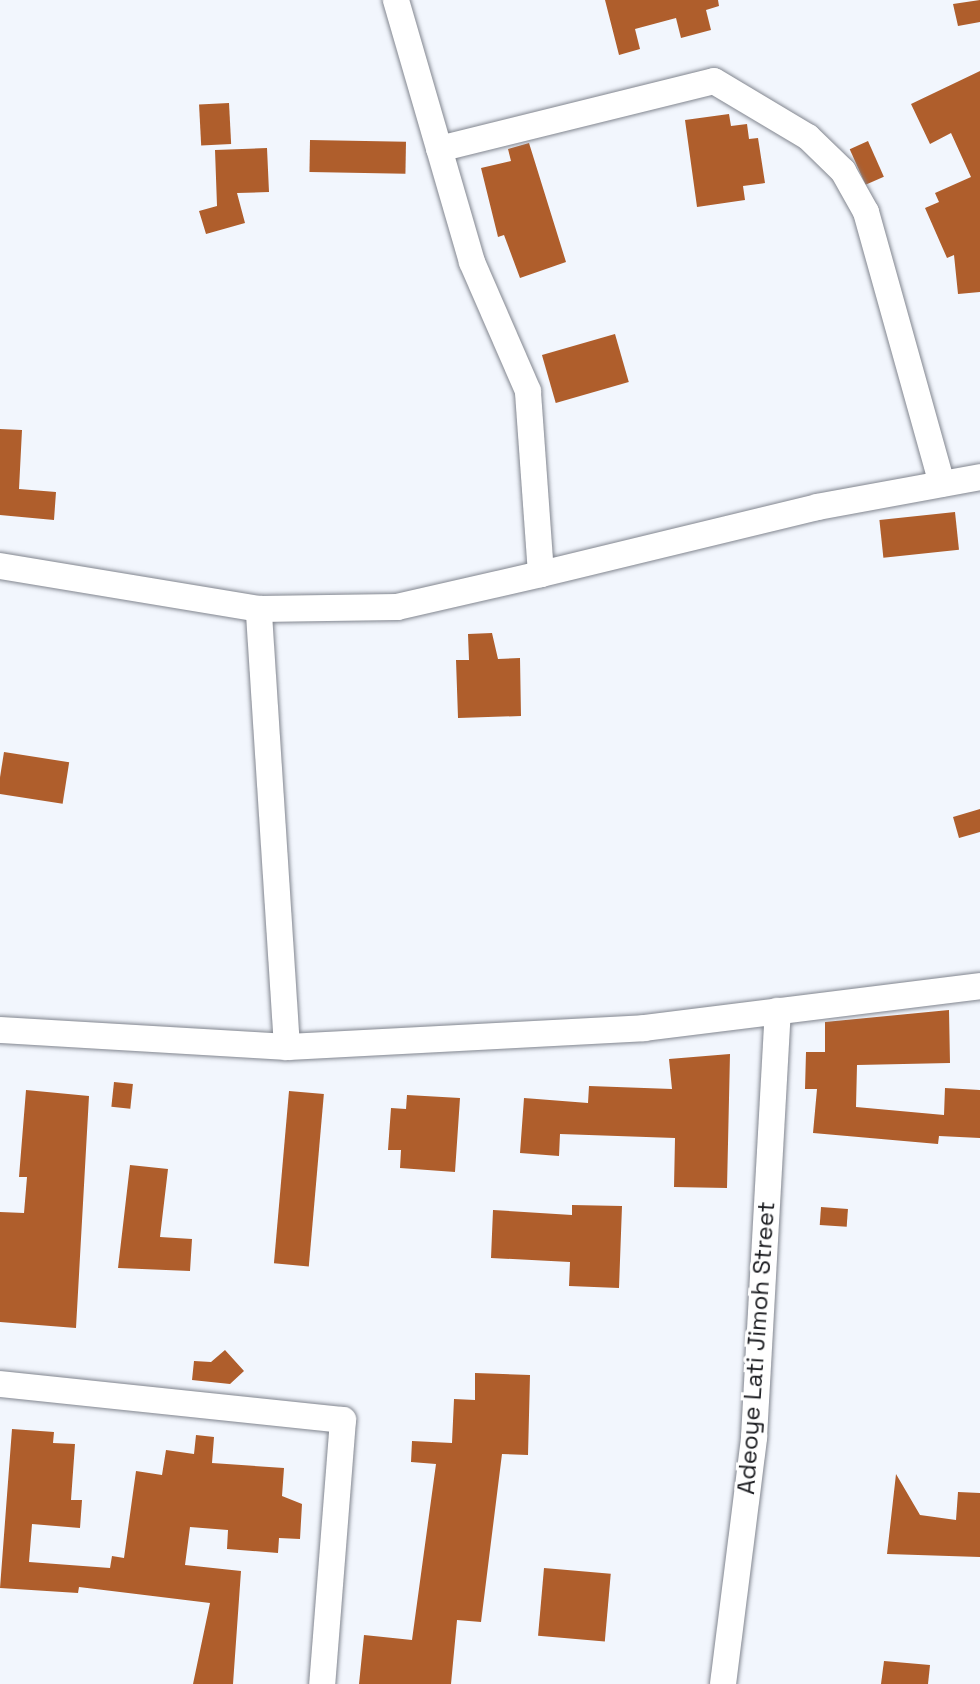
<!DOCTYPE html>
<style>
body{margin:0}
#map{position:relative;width:980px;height:1684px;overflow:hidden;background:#f2f6fd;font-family:"Space Grotesk",sans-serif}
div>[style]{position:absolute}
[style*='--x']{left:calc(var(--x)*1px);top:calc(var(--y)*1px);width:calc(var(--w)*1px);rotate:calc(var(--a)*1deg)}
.building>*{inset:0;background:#af5e2c;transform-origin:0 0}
.roads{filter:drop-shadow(0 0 2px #82868f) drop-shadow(0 0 2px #82868f)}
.minor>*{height:26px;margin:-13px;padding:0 13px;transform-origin:13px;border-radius:13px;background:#fff}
span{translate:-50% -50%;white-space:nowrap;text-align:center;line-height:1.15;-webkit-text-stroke:6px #fff;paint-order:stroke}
.street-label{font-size:24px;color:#1b1c20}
</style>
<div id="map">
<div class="building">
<i style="clip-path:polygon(605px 0,718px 0,719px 6px,706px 10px,711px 30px,681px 38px,676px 18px,635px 29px,640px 49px,619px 55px)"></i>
<i style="clip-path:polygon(980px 0,980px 22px,958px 26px,953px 4px)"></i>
<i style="clip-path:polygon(980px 71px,980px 292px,958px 294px,954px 255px,947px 258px,925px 208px,939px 202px,935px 193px,971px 177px,951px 133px,930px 144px,911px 104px)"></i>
<i style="left:229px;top:103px;width:41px;height:30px;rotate:87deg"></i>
<i style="clip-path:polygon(729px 114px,731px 126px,747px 124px,749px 139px,758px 138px,765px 183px,743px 186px,745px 200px,697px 207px,685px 120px)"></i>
<i style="left:310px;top:140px;width:96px;height:32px;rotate:1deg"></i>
<i style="left:868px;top:141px;width:39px;height:20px;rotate:66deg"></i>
<i style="clip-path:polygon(529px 143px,566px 262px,520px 278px,504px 235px,498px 237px,481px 168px,511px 161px,508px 149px)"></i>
<i style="clip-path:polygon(267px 148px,269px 192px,237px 193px,245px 223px,206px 234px,199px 211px,217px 206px,215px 150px)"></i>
<i style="left:615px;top:334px;width:50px;height:76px;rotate:74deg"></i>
<i style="clip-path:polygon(0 429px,22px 430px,19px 489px,56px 492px,54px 520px,0 515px)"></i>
<i style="left:955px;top:512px;width:38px;height:76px;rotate:84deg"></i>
<i style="clip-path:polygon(492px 633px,498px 659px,520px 658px,521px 716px,458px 718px,456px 660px,469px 660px,468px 634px)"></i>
<i style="left:4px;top:752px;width:66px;height:42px;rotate:9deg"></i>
<i style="clip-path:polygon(980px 809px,980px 832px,959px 838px,953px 817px)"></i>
<i style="clip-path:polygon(949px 1010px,950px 1063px,857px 1065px,856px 1107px,944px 1115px,945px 1088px,980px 1090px,980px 1138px,939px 1136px,938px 1144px,813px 1133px,817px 1089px,805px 1089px,806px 1052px,825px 1052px,825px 1022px)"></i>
<i style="clip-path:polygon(730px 1054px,727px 1188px,674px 1187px,675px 1138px,560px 1134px,559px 1156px,520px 1153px,524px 1098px,588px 1103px,589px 1086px,672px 1089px,669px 1059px)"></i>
<i style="left:114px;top:1082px;width:19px;height:25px;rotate:6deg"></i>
<i style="clip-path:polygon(26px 1090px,89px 1096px,76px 1328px,0 1322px,0 1212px,24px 1213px,27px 1177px,19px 1177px)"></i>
<i style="left:289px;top:1091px;width:35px;height:173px;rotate:5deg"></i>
<i style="clip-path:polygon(407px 1095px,460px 1098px,455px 1172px,400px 1168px,401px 1150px,388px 1150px,391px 1108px,406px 1109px)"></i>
<i style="clip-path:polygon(130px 1165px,168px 1169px,160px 1237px,192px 1239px,190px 1271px,118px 1268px)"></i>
<i style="clip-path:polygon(572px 1205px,622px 1206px,619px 1288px,569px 1286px,570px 1262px,491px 1258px,493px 1210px,572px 1215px)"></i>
<i style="left:821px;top:1207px;width:27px;height:18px;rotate:4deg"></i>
<i style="clip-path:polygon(225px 1350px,244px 1371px,230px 1384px,192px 1380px,194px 1361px,211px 1362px)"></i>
<i style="clip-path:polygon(475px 1373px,530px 1375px,528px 1455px,502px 1454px,481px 1622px,457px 1620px,451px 1684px,359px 1684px,364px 1635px,412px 1640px,436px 1464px,411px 1462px,412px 1441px,452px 1443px,454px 1399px,475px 1400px)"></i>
<i style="clip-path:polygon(12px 1429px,54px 1432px,53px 1443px,75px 1444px,71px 1500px,82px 1500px,80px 1528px,32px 1524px,29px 1562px,110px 1568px,112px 1556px,124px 1558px,136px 1471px,162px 1475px,166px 1450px,194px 1454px,196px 1435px,214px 1437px,212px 1463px,284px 1468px,282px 1496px,302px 1504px,300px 1539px,279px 1538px,278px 1553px,227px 1549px,228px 1530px,190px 1527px,185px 1565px,241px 1571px,233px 1684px,193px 1684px,210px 1603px,79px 1587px,78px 1593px,0 1588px)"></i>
<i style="clip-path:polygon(896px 1474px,920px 1515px,956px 1520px,958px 1492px,980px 1493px,980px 1557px,887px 1554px)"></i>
<i style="left:544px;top:1568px;width:67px;height:68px;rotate:5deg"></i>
<i style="clip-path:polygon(884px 1661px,930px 1665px,928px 1684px,881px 1684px)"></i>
</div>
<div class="roads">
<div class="minor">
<i style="--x:439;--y:149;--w:283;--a:-13.9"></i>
<i style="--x:714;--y:81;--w:109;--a:30.8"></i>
<i style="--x:808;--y:137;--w:49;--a:44.2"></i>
<i style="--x:843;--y:171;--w:47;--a:60.7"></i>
<i style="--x:866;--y:212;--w:282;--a:74.4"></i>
<i style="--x:0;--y:566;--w:263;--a:9.4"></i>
<i style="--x:259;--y:609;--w:138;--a:-0.8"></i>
<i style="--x:397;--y:607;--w:148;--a:-12.9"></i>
<i style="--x:541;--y:574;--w:183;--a:-94.1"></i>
<i style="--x:528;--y:391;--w:141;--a:-113.5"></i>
<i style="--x:472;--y:262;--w:273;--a:-106.2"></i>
<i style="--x:541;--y:574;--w:284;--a:-13.6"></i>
<i style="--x:817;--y:507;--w:166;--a:-10.4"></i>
<i style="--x:0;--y:1030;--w:288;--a:3.4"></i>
<i style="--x:287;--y:1047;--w:439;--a:-93.7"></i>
<i style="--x:287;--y:1047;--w:358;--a:-3"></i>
<i style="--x:644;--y:1028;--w:339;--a:-7.1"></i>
<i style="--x:0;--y:1384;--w:345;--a:6"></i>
<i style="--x:343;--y:1420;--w:265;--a:94.5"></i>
<i style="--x:723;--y:1684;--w:249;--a:-82.8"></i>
<i style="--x:754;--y:1437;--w:427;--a:-86.8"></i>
</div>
</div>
<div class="street-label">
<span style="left:756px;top:1348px;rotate:-86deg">Adeoye Lati Jimoh Street</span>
</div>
</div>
